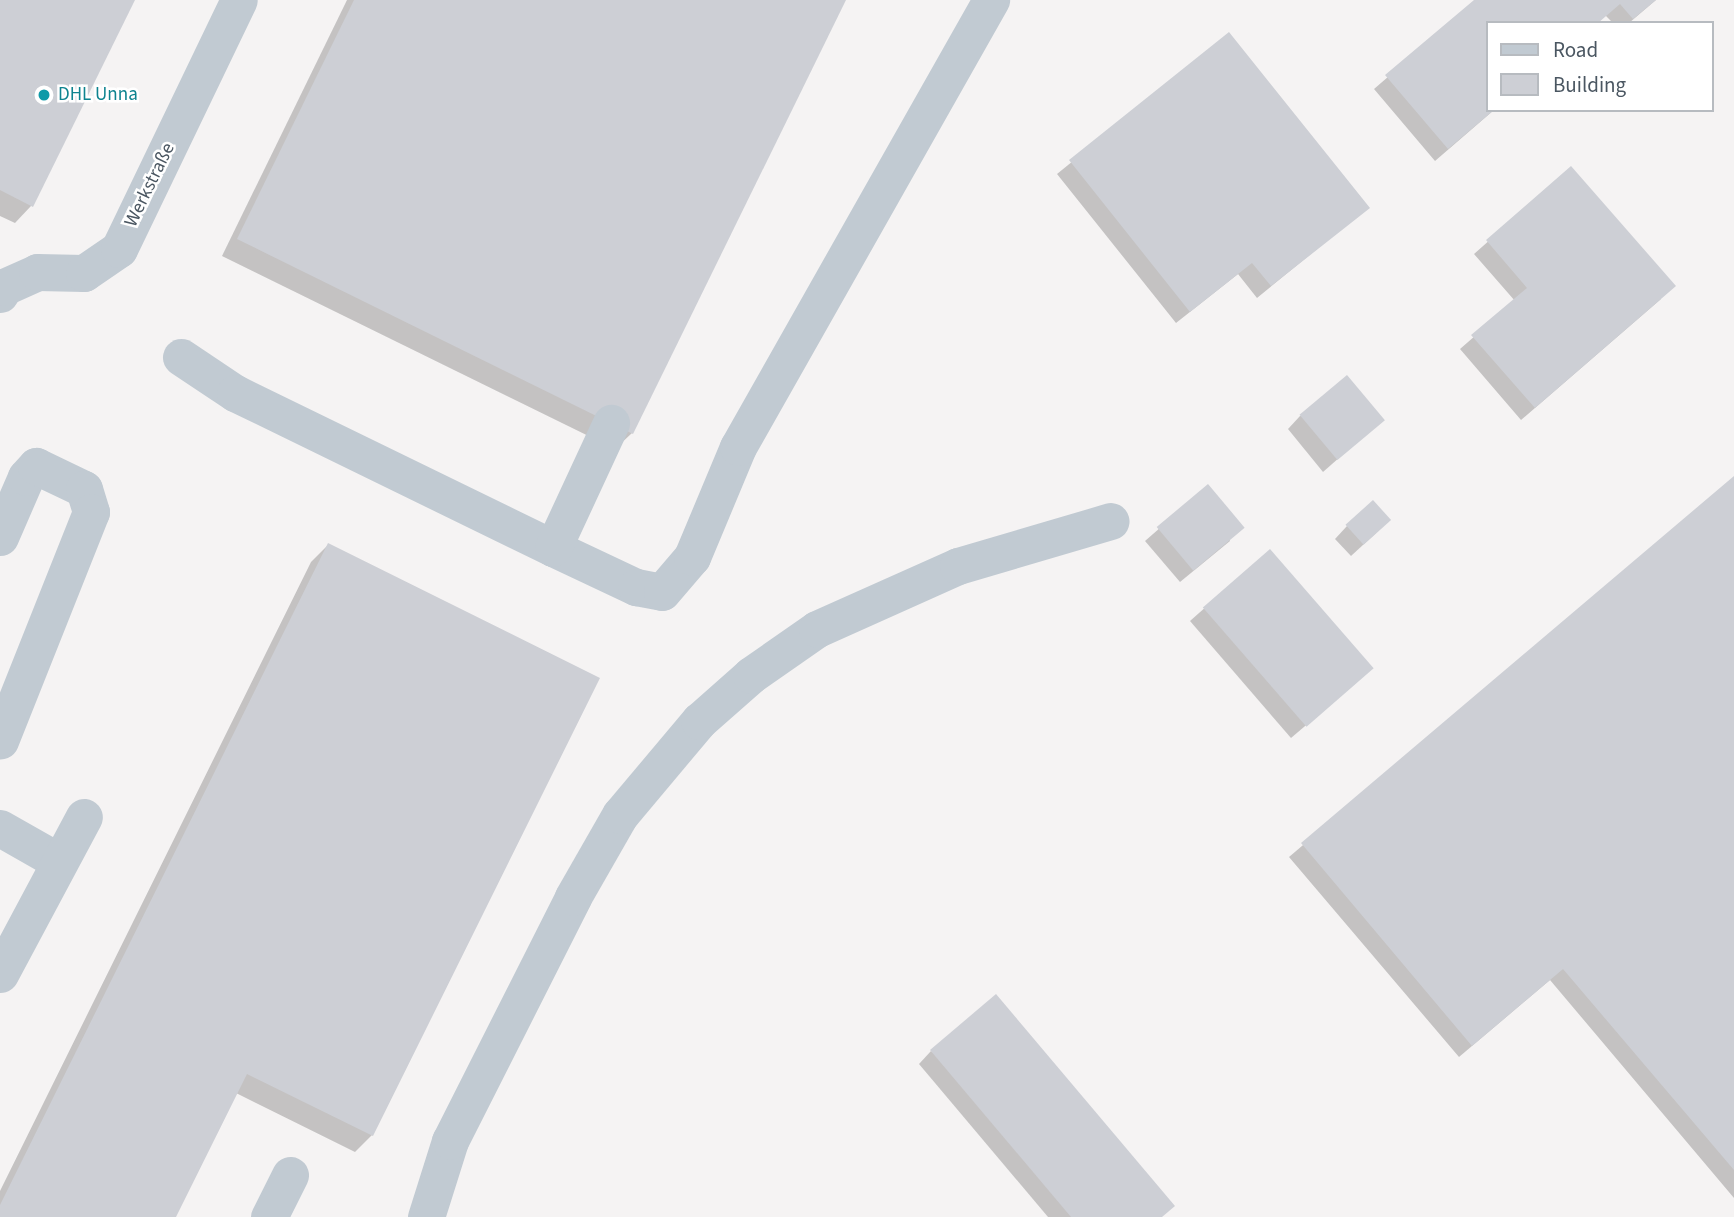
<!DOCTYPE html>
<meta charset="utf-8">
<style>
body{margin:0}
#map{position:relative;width:1734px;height:1217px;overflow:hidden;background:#f5f3f3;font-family:"Source Sans 3",sans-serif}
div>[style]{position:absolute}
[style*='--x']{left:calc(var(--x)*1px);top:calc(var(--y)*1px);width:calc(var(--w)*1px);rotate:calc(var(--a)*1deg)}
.shadow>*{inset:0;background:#0003}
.building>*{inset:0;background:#cdcfd5;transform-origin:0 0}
.minor>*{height:37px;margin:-18.5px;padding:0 18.5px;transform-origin:18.5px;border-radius:18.5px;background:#c1cad2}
.dots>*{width:19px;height:19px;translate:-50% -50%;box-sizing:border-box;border:4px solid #fff;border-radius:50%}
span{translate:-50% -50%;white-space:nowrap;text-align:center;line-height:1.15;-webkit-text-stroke:5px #fff;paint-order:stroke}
.culture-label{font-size:19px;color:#0d838f}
.left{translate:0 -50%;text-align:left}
.street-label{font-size:19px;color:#4a5661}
.legend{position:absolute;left:1486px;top:21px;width:228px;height:91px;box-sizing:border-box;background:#fff;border:2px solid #b7bbc0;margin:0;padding:9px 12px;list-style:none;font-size:21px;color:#4a5661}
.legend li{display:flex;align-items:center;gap:14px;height:35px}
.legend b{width:35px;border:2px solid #b7bbc0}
</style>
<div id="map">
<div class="shadow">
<i style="clip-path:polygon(0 0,133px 0,31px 206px,15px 223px,0 216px)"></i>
<i style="clip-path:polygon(347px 0,844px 0,632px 433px,615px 449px,222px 256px)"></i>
<i style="clip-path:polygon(1477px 0,1656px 0,1629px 23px,1613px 23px,1606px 16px,1487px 23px,1487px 110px,1494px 110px,1435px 161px,1374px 89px)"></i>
<i style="clip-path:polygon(1229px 34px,1367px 208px,1257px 298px,1238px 274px,1176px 323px,1057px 174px)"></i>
<i style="clip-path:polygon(1571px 168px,1661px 299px,1521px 420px,1460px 349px,1515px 301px,1474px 254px)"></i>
<i style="clip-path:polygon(1300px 416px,1382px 420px,1323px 472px,1288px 429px)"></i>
<i style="clip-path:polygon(1734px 479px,1734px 1198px,1550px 980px,1459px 1057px,1289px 857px)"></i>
<i style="clip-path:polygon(1208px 486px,1230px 541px,1180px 582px,1145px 541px)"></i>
<i style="clip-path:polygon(1347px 526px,1376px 533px,1351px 556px,1335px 539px)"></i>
<i style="clip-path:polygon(328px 545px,372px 1135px,355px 1152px,236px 1093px,174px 1217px,0 1217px,0 1191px,311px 562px)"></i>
<i style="clip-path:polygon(1269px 551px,1358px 681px,1291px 738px,1190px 621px)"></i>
<i style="clip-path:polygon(931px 1051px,1162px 1217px,1048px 1217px,919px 1064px)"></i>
</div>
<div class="building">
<i style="clip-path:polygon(0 0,135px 0,33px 207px,0 190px)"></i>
<i style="clip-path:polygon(354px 0,846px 0,633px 434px,237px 239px)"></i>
<i style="clip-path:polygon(1474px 0,1656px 0,1633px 19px,1620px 4px,1598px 23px,1487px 23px,1487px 110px,1494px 110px,1448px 149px,1385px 75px)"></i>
<i style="clip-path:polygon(1229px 32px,1370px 208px,1271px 286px,1252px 263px,1190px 312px,1069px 160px)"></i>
<i style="clip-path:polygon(1571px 166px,1676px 286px,1535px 408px,1471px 335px,1527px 288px,1486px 240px)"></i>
<i style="left:1347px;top:375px;width:59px;height:62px;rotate:50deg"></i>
<i style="clip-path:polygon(1734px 476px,1734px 1170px,1563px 969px,1472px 1046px,1301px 843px)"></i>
<i style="left:1208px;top:484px;width:57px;height:67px;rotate:50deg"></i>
<i style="left:1373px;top:500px;width:27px;height:37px;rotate:48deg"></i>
<i style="clip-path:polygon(328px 543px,600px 678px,373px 1136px,247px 1074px,176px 1217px,0 1217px,0 1205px)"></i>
<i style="left:1270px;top:549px;width:158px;height:89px;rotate:49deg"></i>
<i style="clip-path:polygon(996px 994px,1175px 1206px,1162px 1217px,1071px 1217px,930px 1050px)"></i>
</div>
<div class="minor">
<i style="--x:0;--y:294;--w:8;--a:-60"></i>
<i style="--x:4;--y:287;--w:36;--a:-24"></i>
<i style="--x:37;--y:272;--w:47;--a:1.2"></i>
<i style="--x:84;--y:273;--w:42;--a:-34.4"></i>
<i style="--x:119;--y:249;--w:276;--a:-64.3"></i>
<i style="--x:181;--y:357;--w:65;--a:33.7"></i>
<i style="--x:235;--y:393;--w:354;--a:26"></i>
<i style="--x:553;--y:548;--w:92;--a:25.2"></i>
<i style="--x:636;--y:587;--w:26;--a:11"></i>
<i style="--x:662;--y:592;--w:46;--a:-49.4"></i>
<i style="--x:692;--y:557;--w:119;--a:-67.3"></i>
<i style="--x:738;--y:447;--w:514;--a:-60.49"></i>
<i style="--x:0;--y:537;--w:65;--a:-66.6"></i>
<i style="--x:26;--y:477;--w:15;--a:-48"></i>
<i style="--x:36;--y:466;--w:53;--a:25.6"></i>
<i style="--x:84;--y:489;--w:24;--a:73"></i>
<i style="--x:91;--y:512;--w:246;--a:111.7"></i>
<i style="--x:553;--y:548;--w:138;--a:-65.1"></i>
<i style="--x:0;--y:828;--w:67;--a:29.6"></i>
<i style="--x:0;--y:974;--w:178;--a:-61.9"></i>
<i style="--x:269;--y:1217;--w:47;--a:-63.4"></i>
<i style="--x:426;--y:1217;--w:80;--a:-72.5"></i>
<i style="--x:450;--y:1141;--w:273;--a:-63.2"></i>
<i style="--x:573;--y:897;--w:95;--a:-60.2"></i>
<i style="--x:620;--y:815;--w:123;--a:-50"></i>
<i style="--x:699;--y:721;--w:69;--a:-41.5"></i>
<i style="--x:751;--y:675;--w:80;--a:-34.9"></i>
<i style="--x:817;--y:629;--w:154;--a:-24.1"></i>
<i style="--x:958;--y:566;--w:159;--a:-16.4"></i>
</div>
<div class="dots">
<i style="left:44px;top:95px;background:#0f9aa8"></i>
</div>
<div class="culture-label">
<span class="left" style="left:58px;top:95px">DHL Unna</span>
</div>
<div class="street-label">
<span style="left:150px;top:185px;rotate:-64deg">Werkstraße</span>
</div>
<ul class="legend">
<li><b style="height:9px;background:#c1cad2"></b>Road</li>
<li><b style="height:19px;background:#cdcfd5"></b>Building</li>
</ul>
</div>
